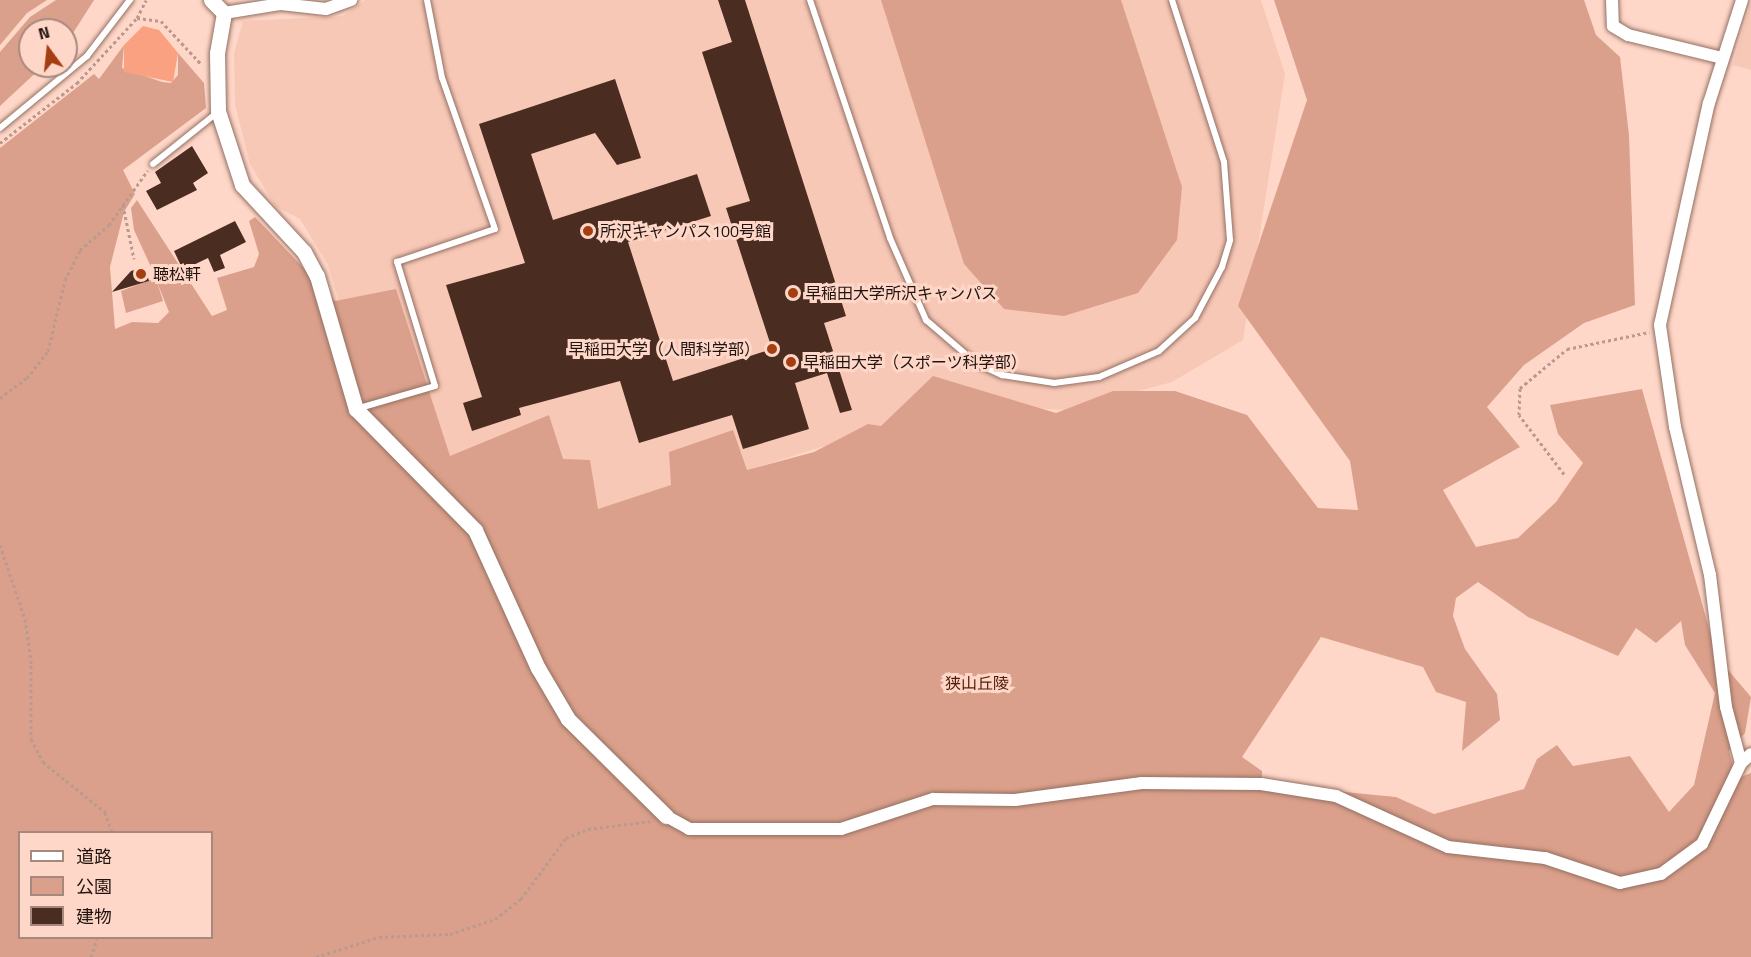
<!DOCTYPE html>
<meta charset="utf-8">
<style>
body{margin:0}
#map{position:relative;width:1751px;height:957px;overflow:hidden;background:#ffd7c8;font-family:"Titillium Web","Noto Sans JP",sans-serif}
div>[style]{position:absolute}
[style*='--x']{left:calc(var(--x)*1px);top:calc(var(--y)*1px);width:calc(var(--w)*1px);rotate:calc(var(--a)*1deg)}
.built>*{inset:0;background:#f8c8b7}
.green>*{inset:0;background:#dba08b}
.water>*{inset:0;background:#faa181}
.building>*{inset:0;background:#4b2c21}
.path>*{height:3px;margin-top:-1.5px;transform-origin:0;background:repeating-linear-gradient(90deg,#ba9a8e 0 3px,transparent 0 6px)}
.roads{filter:drop-shadow(0 0 2px #937063) drop-shadow(0 0 2px #937063)}
.service>*{height:6px;margin:-3px;padding:0 3px;transform-origin:3px;border-radius:3px;background:#fff}
.minor>*{height:12px;margin:-6px;padding:0 6px;transform-origin:6px;border-radius:6px;background:#fff}
.tertiary>*{height:15px;margin:-7.5px;padding:0 7.5px;transform-origin:7.5px;border-radius:7.5px;background:#fff}
.dots>*{width:16px;height:16px;translate:-50% -50%;box-sizing:border-box;border:3px solid #ffd7c8;border-radius:50%}
span{translate:-50% -50%;white-space:nowrap;text-align:center;line-height:1.15;-webkit-text-stroke:6px #ffd7c8;paint-order:stroke}
.poi-label{font-size:16px;color:#21140f}
.left{translate:0 -50%;text-align:left}
.right{translate:-100% -50%;text-align:right}
.park-label{font-size:16px;color:#501a04}
.legend{position:absolute;left:18px;top:831px;width:195px;height:108px;box-sizing:border-box;background:#ffd7c8;border:2px solid #a6897e;margin:0;padding:8px 10px;list-style:none;font-size:18px;color:#21140f}
.legend li{display:flex;align-items:center;gap:12px;height:30px}
.legend b{width:30px;border:2px solid #a6897e}
.north{position:absolute;left:18px;top:18px;width:60px;height:60px;box-sizing:border-box;background:#ffd7c8;border:2px solid #a6897e;border-radius:50%;rotate:345deg;font-size:16px;font-weight:700;line-height:24px;text-align:center;color:#21140f}
.north::after{content:'';display:block;margin:auto;width:21px;height:27px;background:#a43f12;clip-path:polygon(50% 0,100% 100%,50% 72%,0 100%)}
</style>
<div id="map">
<div class="built">
<i style="clip-path:polygon(365px 0,1261px 0,1285px 74px,1243px 340px,1172px 382px,1068px 410px,954px 405px,502px 548px,345px 322px,328px 265px,300px 219px,275px 206px,250px 164px,235px 105px,234px 53px,243px 21px,343px 16px)"></i>
<i style="clip-path:polygon(1751px 3px,1751px 70px,1733px 65px)"></i>
</div>
<div class="green">
<i style="clip-path:polygon(0 0,47px 0,27px 13px,0 45px)"></i>
<i style="clip-path:polygon(56px 0,94px 0,66px 44px,66px 30px,30px 30px,30px 66px,43px 66px,0 106px,0 52px,30px 17px)"></i>
<i style="clip-path:polygon(881px 0,1121px 0,1182px 187px,1177px 240px,1138px 293px,1064px 316px,1004px 309px,964px 264px)"></i>
<i style="clip-path:polygon(evenodd,1274px 0,1584px 0,1596px 35px,1620px 57px,1629px 135px,1635px 305px,1584px 323px,1524px 365px,1487px 407px,1520px 447px,1443px 490px,1476px 547px,1518px 538px,1556px 502px,1583px 463px,1558px 434px,1550px 405px,1642px 389px,1717px 657px,1751px 697px,1745px 733px,1729px 751px,1736px 779px,1751px 773px,1751px 957px,0 957px,0 148px,94px 74px,99px 79px,124px 45px,122px 68px,162px 82px,171px 83px,178px 75px,178px 53px,204px 83px,206px 108px,123px 170px,135px 194px,124px 212px,110px 267px,115px 329px,132px 322px,158px 323px,169px 312px,157px 282px,163px 301px,126px 313px,121px 291px,156px 278px,134px 230px,131px 208px,137px 200px,212px 316px,227px 310px,217px 278px,254px 267px,259px 254px,249px 221px,255px 217px,335px 301px,396px 289px,450px 456px,549px 415px,563px 459px,590px 460px,598px 509px,671px 485px,669px 452px,733px 430px,747px 470px,814px 452px,868px 424px,881px 426px,933px 376px,1056px 413px,1113px 391px,1175px 391px,1247px 415px,1318px 508px,1358px 510px,1350px 461px,1238px 306px,1307px 100px,1274px 0,1478px 582px,1528px 617px,1618px 656px,1636px 628px,1656px 643px,1681px 621px,1685px 645px,1715px 693px,1694px 785px,1669px 812px,1630px 756px,1573px 766px,1557px 745px,1537px 759px,1524px 789px,1434px 814px,1396px 797px,1262px 784px,1262px 771px,1242px 757px,1321px 637px,1423px 667px,1436px 692px,1466px 702px,1462px 751px,1500px 720px,1497px 694px,1465px 649px,1453px 616px,1456px 598px,1478px 582px,1274px 0,20px 832px,212px 832px,212px 938px,20px 938px,20px 832px)"></i>
</div>
<div class="water">
<i style="clip-path:polygon(143px 26px,159px 30px,178px 53px,173px 82px,124px 72px,124px 45px)"></i>
</div>
<div class="building">
<i style="clip-path:polygon(718px 0,745px 0,846px 316px,824px 323px,852px 410px,840px 413px,827px 373px,795px 383px,809px 429px,743px 449px,732px 415px,639px 443px,620px 381px,519px 408px,521px 415px,472px 431px,463px 403px,482px 397px,446px 285px,525px 263px,479px 124px,615px 79px,641px 158px,617px 165px,595px 133px,531px 154px,553px 220px,697px 174px,711px 216px,628px 242px,673px 381px,772px 349px,726px 208px,750px 201px,702px 52px,732px 42px)"></i>
<i style="clip-path:polygon(192px 146px,208px 173px,193px 183px,197px 190px,157px 210px,146px 191px,161px 183px,155px 172px)"></i>
<i style="clip-path:polygon(235px 221px,246px 242px,220px 255px,225px 268px,214px 272px,208px 258px,183px 270px,174px 251px)"></i>
<i style="clip-path:polygon(145px 267px,149px 281px,112px 292px,131px 271px)"></i>
</div>
<div class="path">
<i style="--x:137;--y:18;--w:20;--a:-63"></i>
<i style="--x:0;--y:143;--w:98;--a:-37.9"></i>
<i style="--x:77;--y:83;--w:88;--a:-47.3"></i>
<i style="--x:137;--y:18;--w:24;--a:7"></i>
<i style="--x:161;--y:21;--w:60;--a:47"></i>
<i style="--x:123;--y:205;--w:55;--a:78.5"></i>
<i style="--x:0;--y:398;--w:34;--a:-37"></i>
<i style="--x:27;--y:378;--w:34;--a:-52"></i>
<i style="--x:48;--y:351;--w:73;--a:-76.5"></i>
<i style="--x:65;--y:280;--w:34;--a:-63"></i>
<i style="--x:80;--y:250;--w:38;--a:-41"></i>
<i style="--x:109;--y:225;--w:67;--a:-54.7"></i>
<i style="--x:1564;--y:474;--w:74;--a:-127.3"></i>
<i style="--x:1519;--y:415;--w:27;--a:-88"></i>
<i style="--x:1520;--y:388;--w:61;--a:-39.7"></i>
<i style="--x:1567;--y:349;--w:84;--a:-11.7"></i>
<i style="--x:0;--y:545;--w:78;--a:71.3"></i>
<i style="--x:25;--y:619;--w:41;--a:81.7"></i>
<i style="--x:31;--y:660;--w:79;--a:90"></i>
<i style="--x:31;--y:739;--w:26;--a:62"></i>
<i style="--x:43;--y:762;--w:80;--a:38.9"></i>
<i style="--x:105;--y:812;--w:21;--a:71"></i>
<i style="--x:91;--y:957;--w:20;--a:-72"></i>
<i style="--x:316;--y:957;--w:66;--a:-17.6"></i>
<i style="--x:379;--y:937;--w:71;--a:-2.4"></i>
<i style="--x:450;--y:934;--w:47;--a:-18.4"></i>
<i style="--x:495;--y:919;--w:33;--a:-38"></i>
<i style="--x:521;--y:899;--w:76;--a:-53.6"></i>
<i style="--x:566;--y:838;--w:24;--a:-22"></i>
<i style="--x:588;--y:829;--w:64;--a:-7.2"></i>
</div>
<div class="roads">
<div class="service">
<i style="--x:810;--y:0;--w:251;--a:71.4"></i>
<i style="--x:890;--y:238;--w:90;--a:66.3"></i>
<i style="--x:926;--y:320;--w:66;--a:40.7"></i>
<i style="--x:976;--y:363;--w:29;--a:25"></i>
<i style="--x:1002;--y:375;--w:53;--a:8.7"></i>
<i style="--x:1054;--y:383;--w:45;--a:-7.6"></i>
<i style="--x:1099;--y:377;--w:65;--a:-23.4"></i>
<i style="--x:1159;--y:351;--w:49;--a:-42.5"></i>
<i style="--x:1195;--y:318;--w:58;--a:-62.1"></i>
<i style="--x:1222;--y:267;--w:28;--a:-73"></i>
<i style="--x:1230;--y:240;--w:78;--a:-94.4"></i>
<i style="--x:1224;--y:162;--w:170;--a:-107.8"></i>
<i style="--x:0;--y:128;--w:113;--a:-39.6"></i>
<i style="--x:87;--y:56;--w:71;--a:-52.5"></i>
<i style="--x:153;--y:164;--w:83;--a:-38.7"></i>
<i style="--x:356;--y:409;--w:82;--a:-16.2"></i>
<i style="--x:435;--y:386;--w:130;--a:-107"></i>
<i style="--x:397;--y:262;--w:103;--a:-18.6"></i>
<i style="--x:495;--y:229;--w:160;--a:-109.3"></i>
<i style="--x:442;--y:78;--w:79;--a:-100.9"></i>
</div>
<div class="minor">
<i style="--x:1612;--y:0;--w:26;--a:88"></i>
<i style="--x:1613;--y:26;--w:17;--a:31"></i>
<i style="--x:1628;--y:35;--w:97;--a:13.7"></i>
<i style="--x:224;--y:13;--w:58;--a:-9"></i>
<i style="--x:281;--y:4;--w:45;--a:6.3"></i>
<i style="--x:326;--y:9;--w:27;--a:-20"></i>
<i style="--x:1741;--y:763;--w:58;--a:-105"></i>
<i style="--x:1726;--y:707;--w:133;--a:-96.9"></i>
<i style="--x:1710;--y:575;--w:152;--a:-103.3"></i>
<i style="--x:1675;--y:427;--w:103;--a:-98.4"></i>
<i style="--x:1660;--y:325;--w:227;--a:-77.6"></i>
<i style="--x:1709;--y:103;--w:108;--a:-72.2"></i>
<i style="--x:666;--y:816;--w:26;--a:29"></i>
<i style="--x:689;--y:829;--w:152;--a:0"></i>
<i style="--x:841;--y:829;--w:97;--a:-18.1"></i>
<i style="--x:933;--y:799;--w:82;--a:0.7"></i>
<i style="--x:1015;--y:800;--w:128;--a:-7.6"></i>
<i style="--x:1142;--y:783;--w:119;--a:0.5"></i>
<i style="--x:1261;--y:784;--w:76;--a:9.1"></i>
<i style="--x:1336;--y:796;--w:123;--a:24.5"></i>
<i style="--x:1448;--y:847;--w:98;--a:6.5"></i>
<i style="--x:1545;--y:858;--w:79;--a:18.4"></i>
<i style="--x:1620;--y:883;--w:42;--a:-12.4"></i>
<i style="--x:1661;--y:874;--w:51;--a:-36.2"></i>
<i style="--x:1702;--y:844;--w:90;--a:-64.3"></i>
<i style="--x:1741;--y:763;--w:13;--a:-42"></i>
</div>
<div class="tertiary">
<i style="--x:211;--y:0;--w:18;--a:45"></i>
<i style="--x:224;--y:13;--w:41;--a:99.9"></i>
<i style="--x:217;--y:53;--w:58;--a:89"></i>
<i style="--x:218;--y:111;--w:78;--a:72"></i>
<i style="--x:242;--y:185;--w:91;--a:47.2"></i>
<i style="--x:304;--y:252;--w:27;--a:62"></i>
<i style="--x:317;--y:276;--w:139;--a:73.7"></i>
<i style="--x:356;--y:409;--w:170;--a:45.5"></i>
<i style="--x:475;--y:530;--w:152;--a:65.5"></i>
<i style="--x:538;--y:668;--w:59;--a:59.5"></i>
<i style="--x:568;--y:719;--w:138;--a:44.7"></i>
</div>
</div>
<div class="dots">
<i style="left:588px;top:231px;background:#a43f12"></i>
<i style="left:141px;top:274px;background:#a43f12"></i>
<i style="left:793px;top:293px;background:#a43f12"></i>
<i style="left:772px;top:349px;background:#a43f12"></i>
<i style="left:791px;top:362px;background:#a43f12"></i>
</div>
<div class="poi-label">
<span class="left" style="left:600px;top:231px">所沢キャンパス100号館</span>
<span class="left" style="left:153px;top:274px">聴松軒</span>
<span class="left" style="left:805px;top:293px">早稲田大学所沢キャンパス</span>
<span class="right" style="left:760px;top:349px">早稲田大学（人間科学部）</span>
<span class="left" style="left:803px;top:362px">早稲田大学（スポーツ科学部）</span>
</div>
<div class="park-label">
<span style="left:977px;top:683px">狭山丘陵</span>
</div>
<ul class="legend">
<li><b style="height:8px;background:#fff"></b>道路</li>
<li><b style="height:16px;background:#dba08b"></b>公園</li>
<li><b style="height:16px;background:#4b2c21"></b>建物</li>
</ul>
<div class="north">N</div>
</div>
